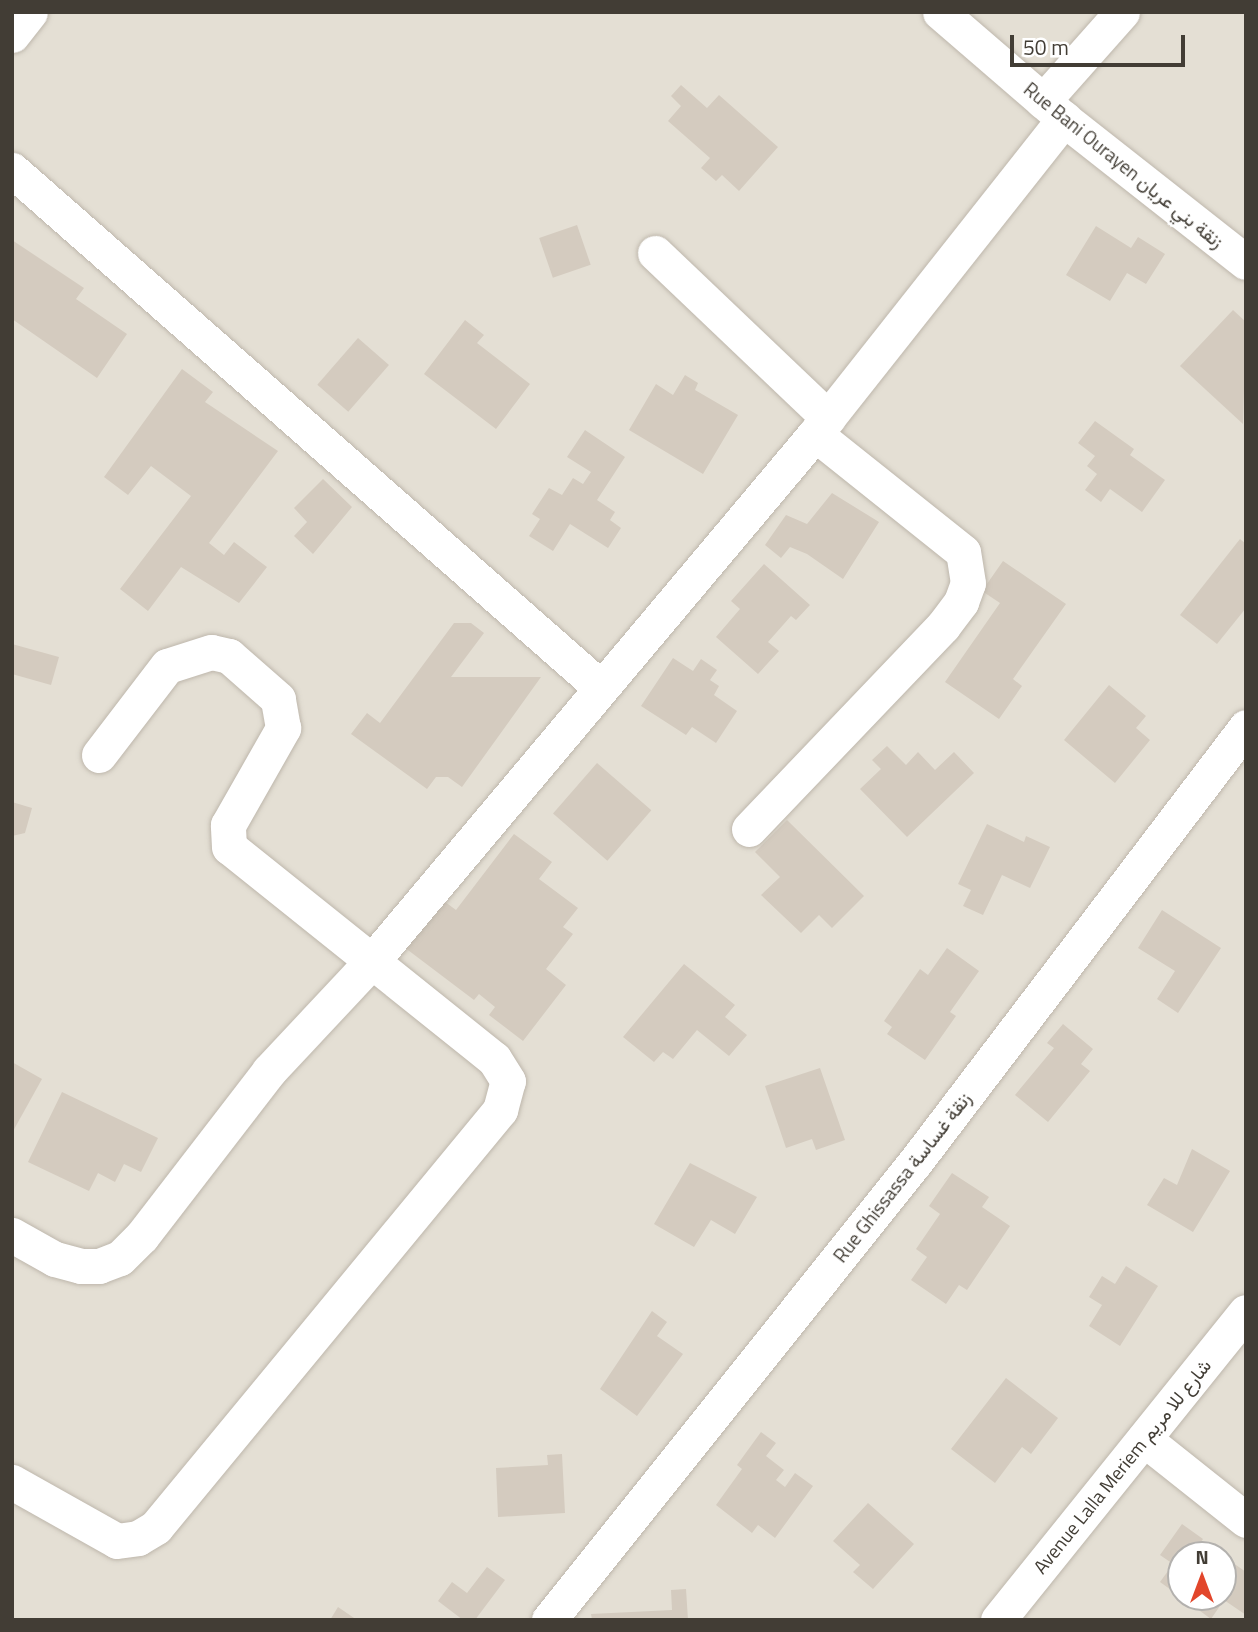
<!DOCTYPE html>
<meta charset="utf-8">
<style>
body{margin:0}
#map{position:relative;width:1258px;height:1632px;overflow:hidden;background:#f0ede5;font-family:"Titillium Web",Vazirmatn,sans-serif}
div>[style]{position:absolute}
[style*='--x']{left:calc(var(--x)*1px);top:calc(var(--y)*1px);width:calc(var(--w)*1px);rotate:calc(var(--a)*1deg)}
.residential>*{inset:0;background:#e4dfd4}
.building>*{inset:0;background:#d4cbbf;transform-origin:0 0}
.roads{filter:drop-shadow(0 0 2px #beb7ac) drop-shadow(0 0 2px #beb7ac)}
.minor>*{height:35px;margin:-17.5px;padding:0 17.5px;transform-origin:17.5px;border-radius:17.5px;background:#fff}
span{translate:-50% -50%;white-space:nowrap;text-align:center;line-height:1.15;-webkit-text-stroke:5px #fff;paint-order:stroke}
.street-label{font-size:19px;color:#423d35}
.frame{position:absolute;inset:0;border:14px solid #423d35;pointer-events:none}
.north{position:absolute;left:1167px;top:1541px;width:70px;height:70px;box-sizing:border-box;background:#fff;border:2px solid #b3b1ae;border-radius:50%;rotate:0deg;font-size:19px;font-weight:700;line-height:28px;text-align:center;color:#423d35}
.north::after{content:'';display:block;margin:auto;width:24px;height:32px;background:#e2462b;clip-path:polygon(50% 0,100% 100%,50% 72%,0 100%)}
.scale{position:absolute;left:1010px;top:35px;width:175px;height:32px;box-sizing:border-box;border:4px solid #423d35;border-top:0;padding-left:9px;font-size:21px;line-height:24px;white-space:nowrap;color:#423d35;-webkit-text-stroke:5px #fff;paint-order:stroke}
</style>
<div id="map">
<div class="residential">
<i style="clip-path:polygon(evenodd,12px 12px,1246px 12px,1246px 1620px,12px 1620px,12px 12px,1181px 1555px,1223px 1555px,1223px 1597px,1181px 1597px,1181px 1555px)"></i>
</div>
<div class="building">
<i style="clip-path:polygon(681px 85px,707px 108px,719px 95px,778px 147px,739px 191px,722px 175px,716px 181px,701px 168px,710px 158px,668px 121px,681px 106px,671px 96px)"></i>
<i style="left:577px;top:225px;width:42px;height:40px;rotate:71deg"></i>
<i style="clip-path:polygon(1096px 226px,1131px 248px,1138px 237px,1165px 254px,1146px 284px,1127px 273px,1110px 301px,1066px 275px)"></i>
<i style="clip-path:polygon(12px 240px,84px 288px,76px 299px,127px 334px,97px 378px,12px 319px)"></i>
<i style="clip-path:polygon(1233px 310px,1246px 322px,1243px 424px,1180px 366px)"></i>
<i style="clip-path:polygon(465px 320px,484px 335px,477px 343px,530px 384px,496px 429px,424px 374px)"></i>
<i style="left:358px;top:338px;width:41px;height:62px;rotate:41deg"></i>
<i style="clip-path:polygon(182px 369px,213px 392px,205px 402px,278px 451px,209px 543px,224px 555px,234px 542px,267px 567px,239px 603px,181px 567px,148px 611px,120px 589px,191px 496px,151px 466px,128px 495px,104px 477px)"></i>
<i style="clip-path:polygon(685px 375px,698px 383px,695px 390px,738px 415px,703px 474px,629px 430px,656px 384px,673px 395px)"></i>
<i style="clip-path:polygon(1095px 421px,1134px 449px,1130px 455px,1165px 480px,1142px 512px,1110px 489px,1101px 502px,1085px 490px,1097px 474px,1087px 466px,1095px 456px,1078px 443px)"></i>
<i style="clip-path:polygon(585px 430px,625px 457px,597px 500px,615px 512px,610px 520px,621px 528px,608px 548px,570px 524px,553px 551px,529px 536px,540px 519px,532px 514px,549px 488px,562px 495px,573px 478px,583px 484px,591px 472px,567px 457px)"></i>
<i style="clip-path:polygon(323px 479px,352px 507px,313px 554px,294px 536px,307px 522px,294px 508px)"></i>
<i style="clip-path:polygon(832px 493px,879px 522px,843px 579px,807px 554px,790px 547px,781px 558px,765px 545px,786px 515px,807px 524px)"></i>
<i style="clip-path:polygon(1240px 539px,1246px 544px,1246px 608px,1217px 644px,1180px 615px)"></i>
<i style="clip-path:polygon(1003px 561px,1066px 604px,1013px 679px,1022px 686px,999px 719px,945px 682px,1000px 603px,982px 591px)"></i>
<i style="clip-path:polygon(764px 564px,810px 605px,796px 620px,791px 616px,768px 642px,779px 651px,758px 674px,716px 637px,740px 609px,731px 601px)"></i>
<i style="clip-path:polygon(454px 623px,471px 623px,484px 633px,451px 677px,541px 677px,462px 787px,448px 777px,436px 777px,427px 789px,351px 734px,367px 713px,380px 723px)"></i>
<i style="clip-path:polygon(12px 644px,59px 657px,51px 685px,12px 674px)"></i>
<i style="clip-path:polygon(673px 658px,693px 671px,701px 659px,717px 670px,710px 680px,719px 686px,714px 695px,737px 711px,716px 743px,692px 727px,686px 735px,641px 706px)"></i>
<i style="clip-path:polygon(1109px 685px,1146px 716px,1136px 728px,1150px 740px,1115px 783px,1064px 740px)"></i>
<i style="clip-path:polygon(887px 746px,906px 765px,918px 752px,935px 770px,954px 752px,974px 773px,907px 837px,860px 789px,881px 769px,872px 760px)"></i>
<i style="left:597px;top:763px;width:72px;height:67px;rotate:41deg"></i>
<i style="clip-path:polygon(12px 802px,32px 808px,25px 833px,12px 836px)"></i>
<i style="clip-path:polygon(787px 820px,864px 896px,832px 928px,819px 915px,801px 933px,761px 895px,780px 877px,755px 852px)"></i>
<i style="clip-path:polygon(987px 824px,1024px 842px,1026px 836px,1050px 847px,1030px 888px,1002px 875px,983px 915px,963px 906px,971px 890px,958px 884px)"></i>
<i style="clip-path:polygon(514px 834px,552px 862px,539px 879px,578px 908px,563px 927px,573px 934px,546px 969px,566px 985px,523px 1041px,489px 1015px,495px 1007px,479px 994px,474px 1000px,396px 941px,433px 893px,456px 910px)"></i>
<i style="clip-path:polygon(1162px 910px,1221px 948px,1178px 1013px,1157px 999px,1175px 971px,1138px 948px)"></i>
<i style="clip-path:polygon(947px 948px,979px 971px,950px 1012px,956px 1016px,925px 1060px,887px 1034px,892px 1027px,884px 1021px,920px 969px,928px 975px)"></i>
<i style="clip-path:polygon(684px 964px,735px 1005px,725px 1017px,747px 1035px,729px 1056px,697px 1030px,673px 1059px,663px 1052px,654px 1062px,623px 1037px)"></i>
<i style="clip-path:polygon(1063px 1024px,1093px 1049px,1081px 1064px,1090px 1071px,1048px 1122px,1015px 1095px,1054px 1048px,1047px 1043px)"></i>
<i style="clip-path:polygon(12px 1062px,42px 1079px,12px 1133px)"></i>
<i style="clip-path:polygon(820px 1068px,845px 1140px,816px 1150px,812px 1139px,786px 1148px,765px 1086px)"></i>
<i style="clip-path:polygon(62px 1092px,158px 1138px,141px 1172px,124px 1164px,115px 1182px,98px 1173px,89px 1191px,28px 1162px)"></i>
<i style="clip-path:polygon(1192px 1149px,1230px 1171px,1193px 1232px,1147px 1205px,1164px 1178px,1177px 1185px)"></i>
<i style="clip-path:polygon(690px 1163px,757px 1197px,735px 1234px,711px 1220px,694px 1247px,654px 1224px)"></i>
<i style="clip-path:polygon(952px 1173px,989px 1197px,982px 1207px,1010px 1226px,967px 1290px,959px 1285px,946px 1304px,911px 1280px,927px 1257px,916px 1249px,940px 1214px,929px 1206px)"></i>
<i style="clip-path:polygon(1126px 1266px,1158px 1286px,1120px 1346px,1089px 1326px,1102px 1305px,1089px 1297px,1102px 1276px,1115px 1284px)"></i>
<i style="clip-path:polygon(652px 1311px,667px 1322px,657px 1336px,683px 1354px,637px 1416px,600px 1389px)"></i>
<i style="clip-path:polygon(1006px 1378px,1058px 1418px,1031px 1454px,1022px 1447px,995px 1483px,951px 1449px)"></i>
<i style="clip-path:polygon(761px 1432px,776px 1443px,766px 1456px,784px 1470px,776px 1480px,785px 1487px,795px 1473px,813px 1486px,775px 1538px,758px 1525px,752px 1533px,716px 1505px,742px 1469px,737px 1465px)"></i>
<i style="clip-path:polygon(562px 1454px,565px 1513px,498px 1517px,496px 1468px,548px 1465px,547px 1455px)"></i>
<i style="clip-path:polygon(868px 1503px,914px 1544px,873px 1589px,853px 1572px,860px 1565px,833px 1541px)"></i>
<i style="clip-path:polygon(1182px 1524px,1203px 1539px,1195px 1550px,1202px 1555px,1181px 1555px,1181px 1597px,1160px 1582px,1173px 1564px,1160px 1555px)"></i>
<i style="clip-path:polygon(1223px 1556px,1246px 1572px,1246px 1615px,1224px 1600px,1211px 1619px,1181px 1597px,1223px 1597px)"></i>
<i style="clip-path:polygon(487px 1567px,505px 1580px,475px 1620px,463px 1620px,438px 1601px,452px 1582px,467px 1593px)"></i>
<i style="clip-path:polygon(686px 1589px,688px 1620px,592px 1620px,591px 1614px,672px 1610px,671px 1590px)"></i>
<i style="clip-path:polygon(338px 1607px,357px 1620px,330px 1620px)"></i>
</div>
<div class="roads">
<div class="minor">
<i style="--x:940;--y:12;--w:164;--a:40.8"></i>
<i style="--x:1064;--y:119;--w:231;--a:38.2"></i>
<i style="--x:12;--y:35;--w:29;--a:-52"></i>
<i style="--x:1043;--y:101;--w:119;--a:-48.4"></i>
<i style="--x:12;--y:170;--w:783;--a:41.32"></i>
<i style="--x:655;--y:253;--w:239;--a:43.6"></i>
<i style="--x:749;--y:829;--w:281;--a:-46.3"></i>
<i style="--x:943;--y:626;--w:30;--a:-53"></i>
<i style="--x:961;--y:602;--w:20;--a:-70"></i>
<i style="--x:968;--y:583;--w:31;--a:-99"></i>
<i style="--x:963;--y:552;--w:189;--a:-141.4"></i>
<i style="--x:12;--y:1235;--w:49;--a:29.2"></i>
<i style="--x:55;--y:1259;--w:27;--a:15"></i>
<i style="--x:81;--y:1266;--w:18;--a:0"></i>
<i style="--x:99;--y:1266;--w:22;--a:-21"></i>
<i style="--x:120;--y:1258;--w:31;--a:-45"></i>
<i style="--x:142;--y:1236;--w:208;--a:-52.4"></i>
<i style="--x:269;--y:1071;--w:152;--a:-46.9"></i>
<i style="--x:373;--y:960;--w:687;--a:-49.96"></i>
<i style="--x:815;--y:434;--w:402;--a:-51.7"></i>
<i style="--x:1144;--y:1439;--w:130;--a:38.5"></i>
<i style="--x:12;--y:1482;--w:120;--a:29.3"></i>
<i style="--x:117;--y:1541;--w:21;--a:-8"></i>
<i style="--x:138;--y:1538;--w:21;--a:-31"></i>
<i style="--x:156;--y:1527;--w:541;--a:-50.48"></i>
<i style="--x:500;--y:1110;--w:30;--a:-75"></i>
<i style="--x:508;--y:1081;--w:26;--a:-122"></i>
<i style="--x:494;--y:1059;--w:339;--a:-141.3"></i>
<i style="--x:229;--y:847;--w:22;--a:-93"></i>
<i style="--x:228;--y:825;--w:112;--a:-60.4"></i>
<i style="--x:283;--y:728;--w:29;--a:-100"></i>
<i style="--x:278;--y:699;--w:65;--a:-138.7"></i>
<i style="--x:229;--y:656;--w:18;--a:-167"></i>
<i style="--x:211;--y:652;--w:46;--a:162.3"></i>
<i style="--x:167;--y:666;--w:112;--a:127.4"></i>
<i style="--x:549;--y:1620;--w:588;--a:-51.36"></i>
<i style="--x:916;--y:1161;--w:545;--a:-52.75"></i>
<i style="--x:998;--y:1620;--w:395;--a:-51.2"></i>
</div>
</div>
<div class="street-label">
<span style="left:1124px;top:165px;rotate:39deg">Rue Bani Ourayen زنقة بني عريان</span>
<span style="left:902px;top:1177px;rotate:-52deg">Rue Ghissassa زنقة غساسة</span>
<span style="left:1122px;top:1466px;rotate:-51deg">Avenue Lalla Meriem شارع للا مريم</span>
</div>
<div class="frame"></div>
<div class="north">N</div>
<div class="scale">50 m</div>
</div>
